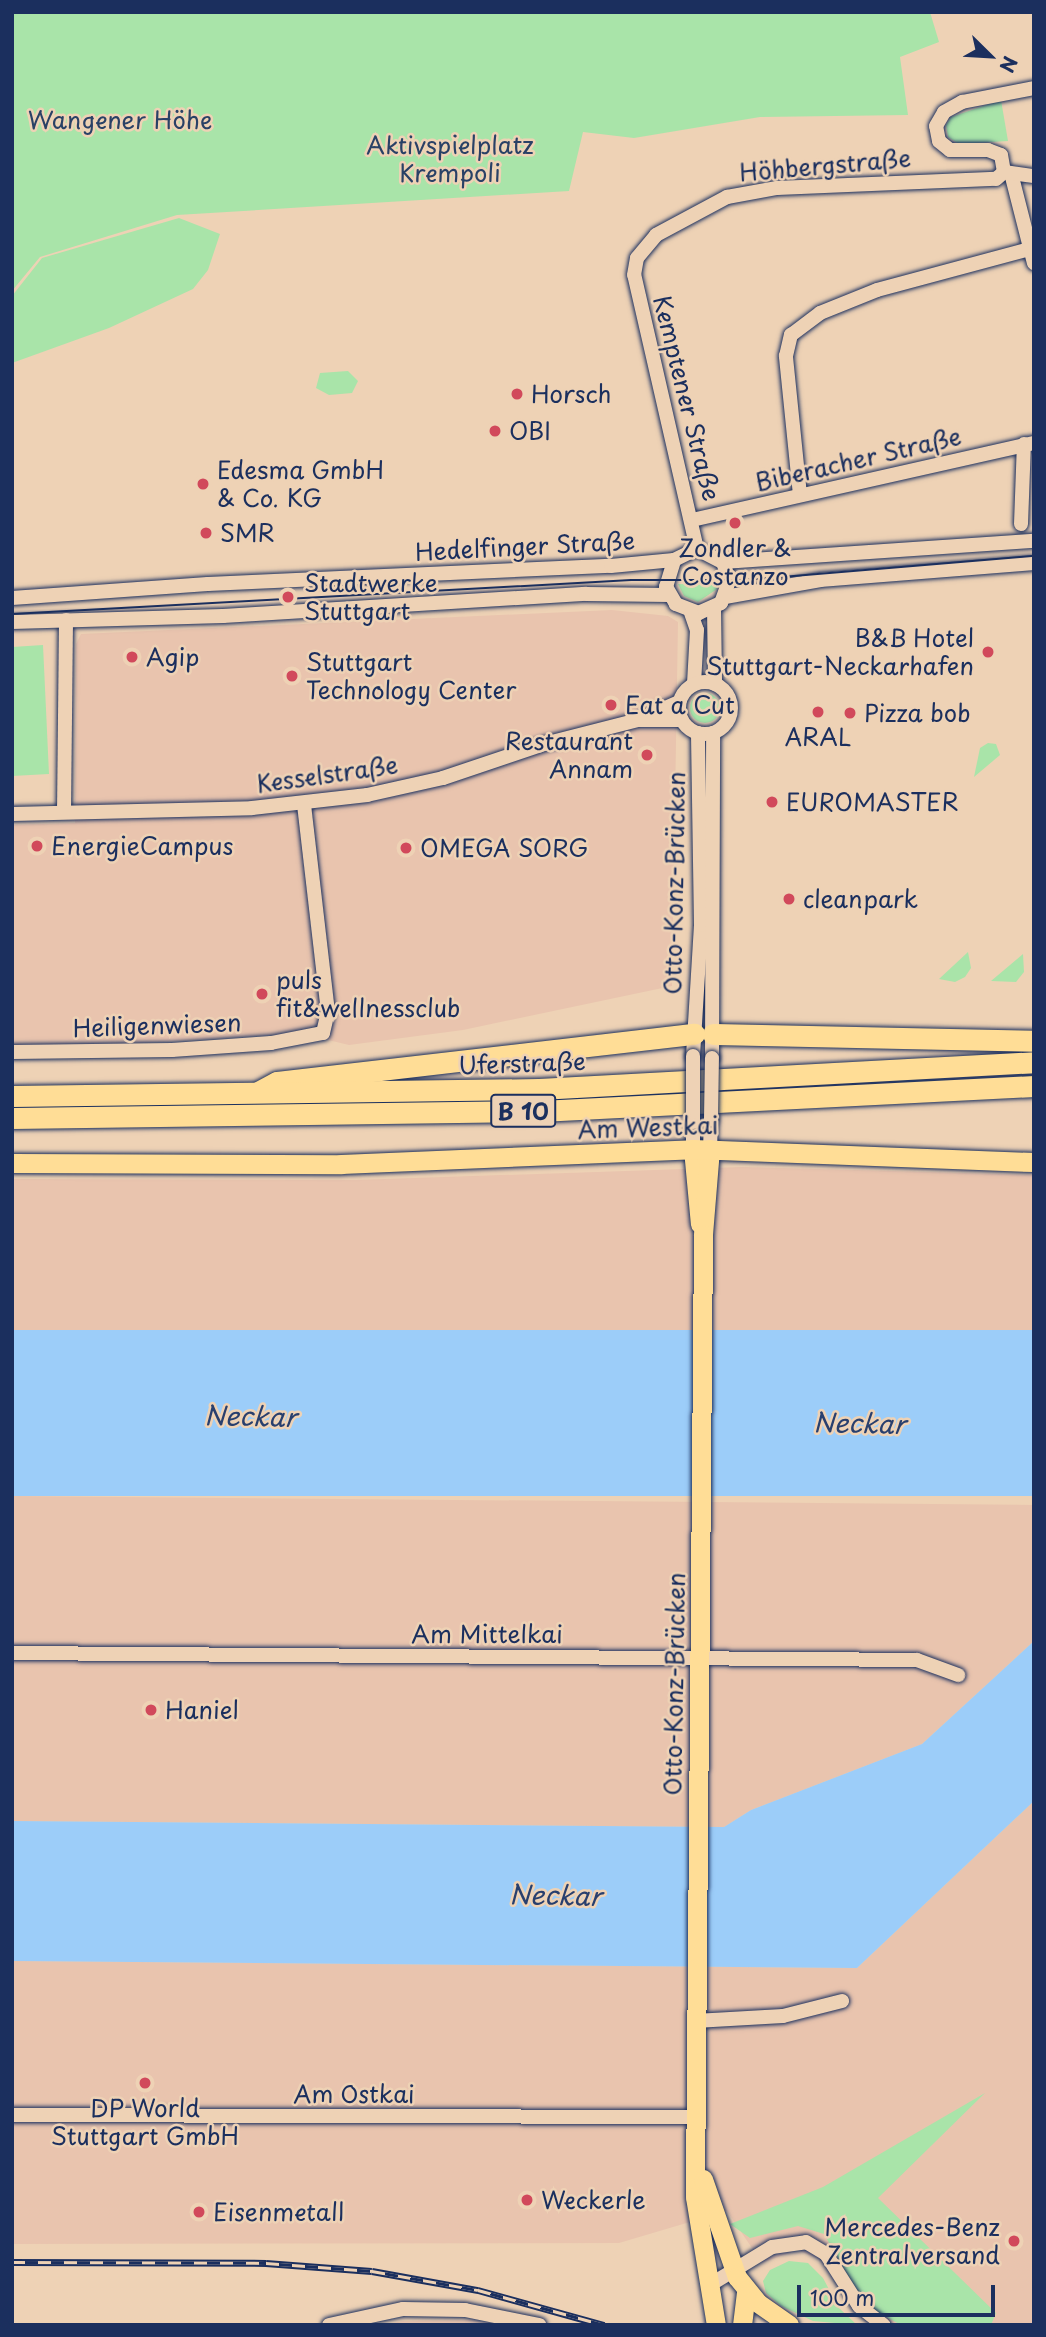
<!DOCTYPE html>
<meta charset="utf-8">
<style>
body{margin:0}
#map{position:relative;width:1046px;height:2337px;overflow:hidden;background:#eed2b5;font-family:"Playpen Sans",sans-serif}
div>[style]{position:absolute}
[style*='--x']{left:calc(var(--x)*1px);top:calc(var(--y)*1px);width:calc(var(--w)*1px);rotate:calc(var(--a)*1deg)}
.built>*{inset:0;background:#e9c4ae}
.green>*{inset:0;background:#a9e4a9}
.round{border-radius:50%}
.water>*{inset:0;background:#9ccdf9;transform-origin:0 0}
.roads{filter:drop-shadow(0 0 2px #1b2f5e) drop-shadow(0 0 2px #1b2f5e)}
.minor>*{height:14px;margin:-7px;padding:0 7px;transform-origin:7px;border-radius:7px;background:#eed2b5}
.minor>.ring{margin:-7px;padding:0;box-sizing:content-box;background:none;border:14px solid #eed2b5;border-radius:50%}
.major>*{height:19px;margin:-9.5px;padding:0 9.5px;transform-origin:9.5px;border-radius:9.5px;background:#ffdd96}
.highway>*{height:21px;margin:-10.5px;padding:0 10.5px;transform-origin:10.5px;border-radius:10.5px;background:#ffdd96}
.tram>*{height:2px;margin:-1px;padding:0 1px;transform-origin:1px;border-radius:1px;background:#1b2f5e}
.rail>*{height:7px;margin-top:-3.5px;transform-origin:0;background:repeating-linear-gradient(90deg,#eed2b5 0 13px,#1b2f5e 0 26px);box-sizing:border-box;border-block:2px solid #1b2f5e}
.bridges{filter:drop-shadow(0 0 2px #1b2f5e) drop-shadow(0 0 2px #1b2f5e)}
.minor-bridge>*{height:14px;margin:-7px;padding:0 7px;transform-origin:7px;border-radius:7px;background:#eed2b5}
.dots>*{width:19px;height:19px;translate:-50% -50%;box-sizing:border-box;border:4px solid #eed2b5;border-radius:50%}
span{translate:-50% -50%;white-space:nowrap;text-align:center;line-height:1.15;-webkit-text-stroke:5px #eed2b5;paint-order:stroke}
.shield-label span{padding:2px 5px;background:#eed2b5;border:2px solid;border-radius:5px;-webkit-text-stroke-width:0}
.shield-label{font-size:23px;color:#1b2f5e;font-weight:700}
.park-label{font-size:24px;color:#294166}
.street-label{font-size:24px;color:#1b2f5e}
.poi-label{font-size:24px;color:#1b2f5e}
.left{translate:0 -50%;text-align:left}
.right{translate:-100% -50%;text-align:right}
.water-label{font-size:26px;color:#283f6e;font-style:italic}
.frame{position:absolute;inset:0;border:14px solid #1b2f5e;pointer-events:none}
.north{position:absolute;left:955px;top:21px;width:70px;height:70px;-webkit-text-stroke:5px #eed2b5;paint-order:stroke;rotate:114deg;font-size:19px;font-weight:700;line-height:28px;text-align:center;color:#1b2f5e}
.north::after{content:'';display:block;margin:auto;width:24px;height:32px;background:#1b2f5e;clip-path:polygon(50% 0,100% 100%,50% 72%,0 100%)}
.scale{position:absolute;left:797px;top:2285px;width:198px;height:32px;box-sizing:border-box;border:4px solid #1b2f5e;border-top:0;padding-left:9px;font-size:21px;line-height:24px;white-space:nowrap;color:#1b2f5e;-webkit-text-stroke:5px #eed2b5;paint-order:stroke}
</style>
<div id="map">
<div class="built">
<i style="clip-path:polygon(612px 610px,668px 616px,678px 622px,672px 986px,463px 1030px,349px 1045px,299px 1033px,113px 1045px,12px 1045px,12px 825px,75px 823px,76px 644px,81px 634px)"></i>
<i style="clip-path:polygon(742px 1167px,1034px 1175px,1034px 1337px,12px 1330px,12px 1179px,356px 1180px)"></i>
<i style="clip-path:polygon(12px 1496px,1034px 1505px,1034px 1641px,922px 1744px,751px 1810px,724px 1827px,12px 1821px)"></i>
<i style="clip-path:polygon(1034px 1801px,1034px 2325px,873px 2325px,856px 2312px,821px 2260px,797px 2250px,762px 2263px,727px 2211px,619px 2243px,12px 2244px,12px 1961px,857px 1968px)"></i>
<i style="clip-path:polygon(474px 2320px,504px 2325px,384px 2325px,403px 2321px)"></i>
</div>
<div class="green">
<i style="clip-path:polygon(12px 12px,930px 12px,939px 42px,900px 57px,908px 115px,760px 117px,634px 138px,583px 132px,569px 191px,177px 215px,40px 257px,12px 291px)"></i>
<i style="clip-path:polygon(1001px 100px,1008px 141px,959px 144px,948px 137px,946px 125px,951px 117px)"></i>
<i style="clip-path:polygon(179px 218px,220px 234px,208px 270px,193px 289px,109px 328px,12px 363px,12px 296px,42px 258px)"></i>
<i style="clip-path:polygon(348px 371px,358px 381px,352px 393px,329px 395px,316px 388px,320px 373px)"></i>
<i style="clip-path:polygon(678px 584px,717px 585px,717px 589px,698px 602px,684px 596px)"></i>
<i style="clip-path:polygon(43px 645px,49px 774px,12px 776px,12px 647px)"></i>
<i class="round" style="left:690px;top:693px;width:30px;height:30px"></i>
<i style="clip-path:polygon(988px 743px,996px 744px,1000px 755px,974px 777px,980px 748px)"></i>
<i style="clip-path:polygon(968px 952px,971px 968px,965px 977px,955px 982px,939px 979px)"></i>
<i style="clip-path:polygon(1023px 954px,1024px 972px,1016px 982px,991px 981px)"></i>
<i style="clip-path:polygon(985px 2093px,878px 2198px,996px 2313px,991px 2325px,899px 2324px,865px 2305px,824px 2234px,798px 2226px,750px 2238px,730px 2224px,823px 2187px)"></i>
<i style="clip-path:polygon(789px 2261px,808px 2263px,823px 2278px,839px 2308px,857px 2325px,813px 2321px,781px 2306px,766px 2293px,763px 2281px,770px 2270px)"></i>
</div>
<div class="water">
<i style="left:12px;top:1330px;width:1022px;height:166px"></i>
<i style="clip-path:polygon(1034px 1641px,1034px 1801px,857px 1968px,12px 1961px,12px 1821px,724px 1827px,751px 1810px,922px 1744px)"></i>
</div>
<div class="roads">
<div class="minor">
<i style="--x:1004;--y:172;--w:17;--a:-100"></i>
<i style="--x:1001;--y:155;--w:14;--a:-159"></i>
<i style="--x:988;--y:150;--w:38;--a:180"></i>
<i style="--x:950;--y:150;--w:14;--a:-141"></i>
<i style="--x:939;--y:141;--w:15;--a:-101"></i>
<i style="--x:936;--y:126;--w:16;--a:-60"></i>
<i style="--x:944;--y:112;--w:21;--a:-29"></i>
<i style="--x:962;--y:102;--w:73;--a:-11"></i>
<i style="--x:1012;--y:177;--w:89;--a:75.7"></i>
<i style="--x:800;--y:495;--w:140;--a:-95.8"></i>
<i style="--x:786;--y:356;--w:22;--a:-77"></i>
<i style="--x:791;--y:335;--w:36;--a:-37"></i>
<i style="--x:820;--y:313;--w:61;--a:-22"></i>
<i style="--x:877;--y:290;--w:158;--a:-15"></i>
<i style="--x:692;--y:520;--w:351;--a:-12.7"></i>
<i style="--x:1021;--y:524;--w:80;--a:-87.9"></i>
<i style="--x:697;--y:549;--w:281;--a:-102.9"></i>
<i style="--x:634;--y:275;--w:17;--a:-80"></i>
<i style="--x:637;--y:258;--w:30;--a:-50"></i>
<i style="--x:656;--y:235;--w:81;--a:-28.2"></i>
<i style="--x:727;--y:197;--w:51;--a:-10.2"></i>
<i style="--x:777;--y:188;--w:219;--a:-2.4"></i>
<i style="--x:996;--y:179;--w:11;--a:-41"></i>
<i style="--x:1004;--y:172;--w:30;--a:8"></i>
<i style="--x:723;--y:562;--w:312;--a:-3.9"></i>
<i style="--x:725;--y:597;--w:97;--a:-10.1"></i>
<i style="--x:820;--y:580;--w:215;--a:-4.5"></i>
<i style="--x:12;--y:598;--w:196;--a:-4.1"></i>
<i style="--x:208;--y:584;--w:403;--a:-2.6"></i>
<i style="--x:611;--y:566;--w:63;--a:-5.4"></i>
<i style="--x:674;--y:560;--w:25;--a:-26"></i>
<i style="--x:697;--y:549;--w:29;--a:27"></i>
<i style="--x:723;--y:562;--w:20;--a:72"></i>
<i style="--x:729;--y:581;--w:23;--a:110"></i>
<i style="--x:721;--y:603;--w:24;--a:156"></i>
<i style="--x:699;--y:613;--w:25;--a:-159"></i>
<i style="--x:676;--y:604;--w:20;--a:-120"></i>
<i style="--x:666;--y:587;--w:28;--a:-73"></i>
<i style="--x:714;--y:608;--w:76;--a:89.2"></i>
<i style="--x:691;--y:613;--w:18;--a:71"></i>
<i style="--x:697;--y:630;--w:54;--a:93.2"></i>
<i style="--x:12;--y:622;--w:211;--a:-1.6"></i>
<i style="--x:223;--y:616;--w:364;--a:-3.5"></i>
<i style="--x:586;--y:594;--w:83;--a:0.7"></i>
<i class="ring" style="left:679px;top:682px;width:38px;height:38px"></i>
<i style="--x:640;--y:720;--w:41;--a:0"></i>
<i style="--x:64;--y:812;--w:192;--a:-89.4"></i>
<i style="--x:12;--y:814;--w:240;--a:-1.4"></i>
<i style="--x:252;--y:808;--w:116;--a:-6.4"></i>
<i style="--x:367;--y:795;--w:78;--a:-12.6"></i>
<i style="--x:443;--y:778;--w:107;--a:-18.6"></i>
<i style="--x:544;--y:744;--w:97;--a:-14.3"></i>
<i style="--x:638;--y:720;--w:45;--a:-23.7"></i>
<i style="--x:12;--y:1052;--w:160;--a:-0.7"></i>
<i style="--x:172;--y:1050;--w:99;--a:-4"></i>
<i style="--x:271;--y:1043;--w:53;--a:-10.9"></i>
<i style="--x:323;--y:1033;--w:22;--a:-77"></i>
<i style="--x:328;--y:1012;--w:209;--a:-96.6"></i>
<i style="--x:693;--y:1056;--w:131;--a:-86.5"></i>
<i style="--x:701;--y:925;--w:192;--a:-90.9"></i>
<i style="--x:712;--y:1058;--w:325;--a:-89.8"></i>
<i style="--x:693;--y:1149;--w:27;--a:-90"></i>
<i style="--x:710;--y:1149;--w:30;--a:-88"></i>
<i style="--x:12;--y:1653;--w:905;--a:0.44"></i>
<i style="--x:917;--y:1660;--w:44;--a:20.1"></i>
<i style="--x:695;--y:2021;--w:88;--a:-3.3"></i>
<i style="--x:783;--y:2016;--w:61;--a:-14.3"></i>
<i style="--x:12;--y:2115;--w:683;--a:0.17"></i>
<i style="--x:708;--y:2286;--w:75;--a:-31.4"></i>
<i style="--x:772;--y:2247;--w:34;--a:-8"></i>
<i style="--x:806;--y:2242;--w:23;--a:31"></i>
<i style="--x:826;--y:2254;--w:62;--a:57.6"></i>
<i style="--x:859;--y:2306;--w:31;--a:38"></i>
<i style="--x:329;--y:2325;--w:76;--a:-12.2"></i>
<i style="--x:403;--y:2309;--w:62;--a:0.9"></i>
<i style="--x:465;--y:2310;--w:76;--a:11.5"></i>
</div>
<div class="major">
<i style="--x:693;--y:1149;--w:75;--a:84.7"></i>
<i style="--x:710;--y:1149;--w:86;--a:94.7"></i>
<i style="--x:703;--y:1235;--w:962;--a:90.48"></i>
<i style="--x:695;--y:2197;--w:130;--a:80.7"></i>
<i style="--x:12;--y:1163;--w:329;--a:0.2"></i>
<i style="--x:341;--y:1164;--w:352;--a:-2.4"></i>
<i style="--x:693;--y:1149;--w:341;--a:2.2"></i>
<i style="--x:703;--y:2179;--w:104;--a:70.9"></i>
<i style="--x:737;--y:2277;--w:33;--a:51"></i>
<i style="--x:758;--y:2303;--w:38;--a:35"></i>
<i style="--x:742;--y:2325;--w:35;--a:-83"></i>
</div>
<div class="highway">
<i style="--x:713;--y:1034;--w:321;--a:1.2"></i>
<i style="--x:258;--y:1092;--w:21;--a:-28"></i>
<i style="--x:277;--y:1082;--w:420;--a:-6.6"></i>
<i style="--x:12;--y:1096;--w:527;--a:-0.76"></i>
<i style="--x:539;--y:1089;--w:496;--a:-3.1"></i>
<i style="--x:12;--y:1118;--w:528;--a:-0.76"></i>
<i style="--x:540;--y:1111;--w:495;--a:-2.9"></i>
</div>
</div>
<div class="tram">
<i style="--x:12;--y:614;--w:620;--a:-3.14"></i>
<i style="--x:631;--y:580;--w:116;--a:0"></i>
<i style="--x:747;--y:580;--w:288;--a:-4.8"></i>
</div>
<div class="rail">
<i style="--x:12;--y:2262;--w:254;--a:0.2"></i>
<i style="--x:266;--y:2263;--w:106;--a:4.3"></i>
<i style="--x:372;--y:2271;--w:108;--a:10.2"></i>
<i style="--x:478;--y:2290;--w:131;--a:15.5"></i>
</div>
<div class="bridges">
<div class="minor-bridge">
<i style="--x:693;--y:1056;--w:66;--a:90"></i>
<i style="--x:711;--y:1119;--w:61;--a:-89.1"></i>
</div>
</div>
<div class="dots">
<i style="left:517px;top:394px;background:#d1495b"></i>
<i style="left:495px;top:431px;background:#d1495b"></i>
<i style="left:203px;top:484px;background:#d1495b"></i>
<i style="left:735px;top:523px;background:#d1495b"></i>
<i style="left:206px;top:533px;background:#d1495b"></i>
<i style="left:288px;top:597px;background:#d1495b"></i>
<i style="left:988px;top:652px;background:#d1495b"></i>
<i style="left:132px;top:657px;background:#d1495b"></i>
<i style="left:292px;top:676px;background:#d1495b"></i>
<i style="left:611px;top:705px;background:#d1495b"></i>
<i style="left:818px;top:712px;background:#d1495b"></i>
<i style="left:850px;top:713px;background:#d1495b"></i>
<i style="left:647px;top:755px;background:#d1495b"></i>
<i style="left:772px;top:802px;background:#d1495b"></i>
<i style="left:37px;top:846px;background:#d1495b"></i>
<i style="left:406px;top:848px;background:#d1495b"></i>
<i style="left:789px;top:899px;background:#d1495b"></i>
<i style="left:262px;top:994px;background:#d1495b"></i>
<i style="left:151px;top:1710px;background:#d1495b"></i>
<i style="left:145px;top:2083px;background:#d1495b"></i>
<i style="left:527px;top:2200px;background:#d1495b"></i>
<i style="left:199px;top:2212px;background:#d1495b"></i>
<i style="left:1014px;top:2241px;background:#d1495b"></i>
</div>
<div class="shield-label">
<span style="left:523px;top:1111px">B 10</span>
</div>
<div class="park-label">
<span style="left:120px;top:120px">Wangener Höhe</span>
<span style="left:450px;top:159px">Aktivspielplatz<br>Krempoli</span>
</div>
<div class="street-label">
<span style="left:825px;top:165px;rotate:-5deg">Höhbergstraße</span>
<span style="left:687px;top:398px;rotate:76deg">Kemptener Straße</span>
<span style="left:858px;top:459px;rotate:-13deg">Biberacher Straße</span>
<span style="left:525px;top:546px;rotate:-3deg">Hedelfinger Straße</span>
<span style="left:327px;top:774px;rotate:-8deg">Kesselstraße</span>
<span style="left:674px;top:883px;rotate:-89deg">Otto-Konz-Brücken</span>
<span style="left:157px;top:1025px;rotate:-2deg">Heiligenwiesen</span>
<span style="left:522px;top:1063px;rotate:-2deg">Uferstraße</span>
<span style="left:648px;top:1127px;rotate:-2deg">Am Westkai</span>
<span style="left:487px;top:1634px">Am Mittelkai</span>
<span style="left:674px;top:1684px;rotate:-89deg">Otto-Konz-Brücken</span>
<span style="left:354px;top:2094px">Am Ostkai</span>
</div>
<div class="poi-label">
<span class="left" style="left:531px;top:394px">Horsch</span>
<span class="left" style="left:509px;top:431px">OBI</span>
<span class="left" style="left:217px;top:484px">Edesma GmbH<br>&amp; Co. KG</span>
<span class="left" style="left:220px;top:533px">SMR</span>
<span style="left:735px;top:562px">Zondler &amp;<br>Costanzo</span>
<span class="left" style="left:304px;top:597px">Stadtwerke<br>Stuttgart</span>
<span class="right" style="left:974px;top:652px">B&amp;B Hotel<br>Stuttgart-Neckarhafen</span>
<span class="left" style="left:146px;top:657px">Agip</span>
<span class="left" style="left:306px;top:676px">Stuttgart<br>Technology Center</span>
<span class="left" style="left:625px;top:705px">Eat a Cut</span>
<span class="left" style="left:864px;top:713px">Pizza bob</span>
<span style="left:818px;top:737px">ARAL</span>
<span class="right" style="left:633px;top:755px">Restaurant<br>Annam</span>
<span class="left" style="left:786px;top:802px">EUROMASTER</span>
<span class="left" style="left:51px;top:846px">EnergieCampus</span>
<span class="left" style="left:420px;top:848px">OMEGA SORG</span>
<span class="left" style="left:803px;top:899px">cleanpark</span>
<span class="left" style="left:276px;top:994px">puls<br>fit&amp;wellnessclub</span>
<span class="left" style="left:165px;top:1710px">Haniel</span>
<span style="left:145px;top:2122px">DP World<br>Stuttgart GmbH</span>
<span class="left" style="left:541px;top:2200px">Weckerle</span>
<span class="left" style="left:213px;top:2212px">Eisenmetall</span>
<span class="right" style="left:1000px;top:2241px">Mercedes-Benz<br>Zentralversand</span>
</div>
<div class="water-label">
<span style="left:250px;top:1416px;rotate:1deg">Neckar</span>
<span style="left:859px;top:1423px;rotate:1deg">Neckar</span>
<span style="left:555px;top:1895px;rotate:1deg">Neckar</span>
</div>
<div class="frame"></div>
<div class="north">N</div>
<div class="scale">100 m</div>
</div>
